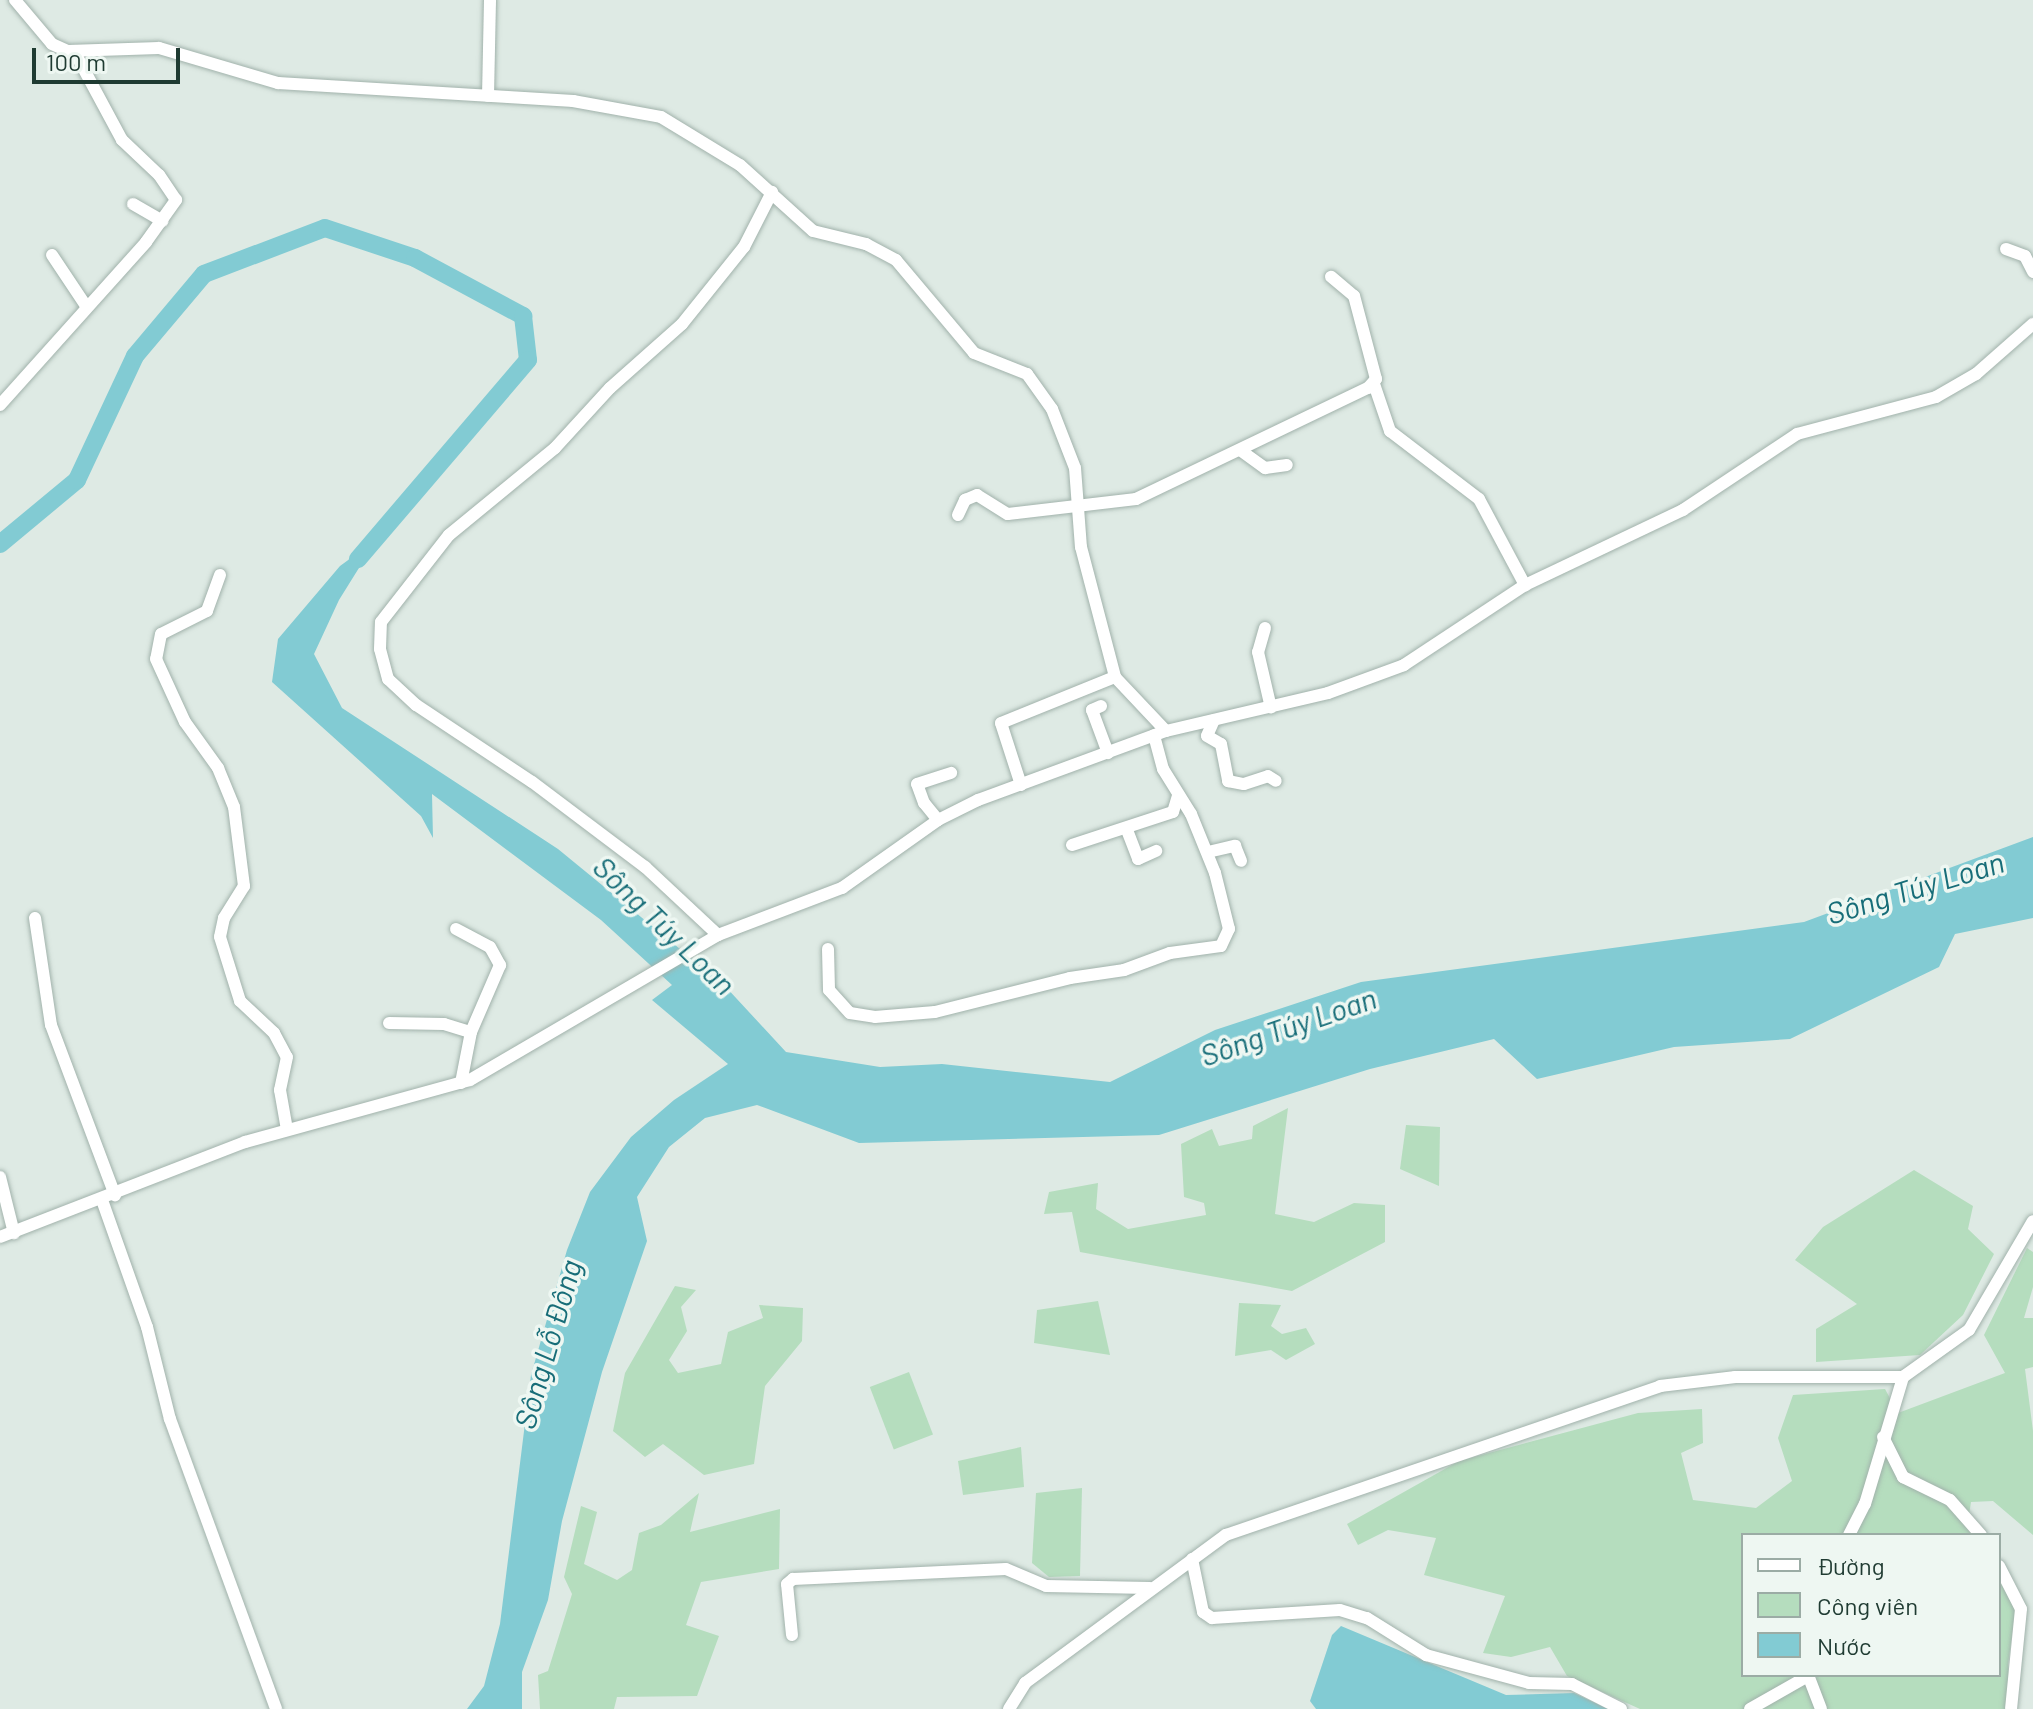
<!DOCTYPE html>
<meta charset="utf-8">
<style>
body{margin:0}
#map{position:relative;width:2033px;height:1709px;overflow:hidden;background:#deeae4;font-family:Barlow,sans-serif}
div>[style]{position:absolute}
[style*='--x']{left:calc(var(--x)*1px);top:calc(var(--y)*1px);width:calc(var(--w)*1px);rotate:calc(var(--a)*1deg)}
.green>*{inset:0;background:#b5ddbe;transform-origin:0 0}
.water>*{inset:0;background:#82cbd3}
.river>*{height:18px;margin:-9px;padding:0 9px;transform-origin:9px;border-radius:9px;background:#82cbd3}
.roads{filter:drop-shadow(0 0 2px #a1b2ab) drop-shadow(0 0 2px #a1b2ab)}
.minor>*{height:12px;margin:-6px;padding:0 6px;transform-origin:6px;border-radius:6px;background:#fff}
span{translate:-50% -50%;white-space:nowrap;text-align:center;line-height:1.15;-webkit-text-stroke:7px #eef7f2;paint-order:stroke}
.water-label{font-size:30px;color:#176d78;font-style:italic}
.legend{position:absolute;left:1741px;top:1533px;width:260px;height:144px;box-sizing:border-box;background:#eef7f2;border:2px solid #9baca5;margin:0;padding:10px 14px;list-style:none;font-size:24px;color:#1f3b32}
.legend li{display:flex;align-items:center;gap:16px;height:40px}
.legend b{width:40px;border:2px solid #9baca5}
.scale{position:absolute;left:32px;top:48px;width:148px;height:36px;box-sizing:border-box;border:4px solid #1f3b32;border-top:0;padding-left:10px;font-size:24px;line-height:28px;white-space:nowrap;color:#1f3b32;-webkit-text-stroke:6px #eef7f2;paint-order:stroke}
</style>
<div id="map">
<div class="green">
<i style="clip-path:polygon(1288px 1108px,1275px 1214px,1314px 1222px,1354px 1203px,1385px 1205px,1385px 1242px,1292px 1291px,1080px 1252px,1072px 1212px,1044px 1214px,1049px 1192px,1098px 1183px,1096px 1209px,1128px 1229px,1206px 1215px,1204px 1203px,1184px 1197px,1181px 1144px,1212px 1129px,1219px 1146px,1252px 1139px,1253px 1126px)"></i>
<i style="clip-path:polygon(1406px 1125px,1440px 1127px,1439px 1186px,1400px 1169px)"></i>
<i style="clip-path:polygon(1914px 1170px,1973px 1206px,1968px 1229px,1994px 1254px,1963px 1315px,1920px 1355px,1816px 1362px,1816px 1329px,1857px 1304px,1795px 1260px,1823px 1227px)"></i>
<i style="clip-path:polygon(2027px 1248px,2033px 1252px,2033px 1287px,2024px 1318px,2033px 1318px,2033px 1367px,2025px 1369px,2033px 1431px,2033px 1535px,1993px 1501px,1971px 1502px,1967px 1528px,1972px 1535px,1743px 1535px,1743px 1675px,1999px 1675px,1999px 1569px,2018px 1593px,2008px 1664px,2011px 1709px,1640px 1709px,1567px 1676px,1550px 1647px,1511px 1657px,1483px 1653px,1505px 1596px,1424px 1575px,1436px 1538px,1388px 1530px,1358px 1545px,1347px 1524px,1459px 1461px,1638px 1413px,1702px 1409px,1703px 1443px,1681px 1453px,1693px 1500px,1756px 1508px,1792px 1481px,1778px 1438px,1793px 1395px,1885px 1389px,1898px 1413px,2005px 1373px,1984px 1335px)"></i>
<i style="clip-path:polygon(675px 1286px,696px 1290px,681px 1307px,687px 1331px,669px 1360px,678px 1373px,721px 1364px,728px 1332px,763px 1318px,759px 1305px,803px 1308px,802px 1341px,765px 1386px,754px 1464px,704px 1475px,663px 1444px,645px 1457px,613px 1431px,625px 1373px)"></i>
<i style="clip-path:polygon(1098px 1301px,1110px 1355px,1034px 1343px,1037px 1310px)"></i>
<i style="clip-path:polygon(1239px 1303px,1281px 1305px,1271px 1326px,1282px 1334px,1306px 1328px,1315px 1344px,1286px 1360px,1271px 1350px,1235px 1356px)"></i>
<i style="left:909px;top:1372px;width:67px;height:42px;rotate:69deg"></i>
<i style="clip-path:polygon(1021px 1447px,1024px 1487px,963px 1495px,958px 1461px)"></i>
<i style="clip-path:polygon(1082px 1488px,1080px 1576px,1049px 1577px,1032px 1563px,1036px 1493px)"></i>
<i style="clip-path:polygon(699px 1493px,690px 1532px,780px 1509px,779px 1569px,701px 1582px,686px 1625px,719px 1636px,697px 1696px,617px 1697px,614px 1709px,540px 1709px,538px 1675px,548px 1671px,572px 1594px,564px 1577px,581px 1506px,597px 1512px,584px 1564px,617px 1580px,632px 1570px,639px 1533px,661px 1525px)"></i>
</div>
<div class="water">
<i style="clip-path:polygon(377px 539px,339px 600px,314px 654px,342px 708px,558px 849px,724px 985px,786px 1052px,880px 1067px,942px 1064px,1110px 1082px,1215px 1030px,1361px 982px,1804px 922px,2033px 837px,2033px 918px,1955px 934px,1939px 967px,1790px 1039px,1674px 1047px,1537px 1079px,1494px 1039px,1370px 1069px,1159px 1135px,859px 1143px,757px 1105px,705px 1118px,669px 1147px,637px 1197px,647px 1241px,602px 1372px,562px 1521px,548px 1600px,522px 1672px,522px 1709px,467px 1709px,484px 1686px,500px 1624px,531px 1375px,567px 1250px,590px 1192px,631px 1137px,674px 1100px,728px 1064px,652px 1000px,672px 985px,601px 920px,432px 794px,433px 838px,421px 816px,272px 682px,278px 639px,340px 566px)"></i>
<i style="clip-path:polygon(1341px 1626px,1506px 1695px,1574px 1693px,1608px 1709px,1316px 1709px,1310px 1701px,1332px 1635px)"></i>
</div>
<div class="river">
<i style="--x:0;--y:544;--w:100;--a:-39.7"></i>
<i style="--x:77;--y:480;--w:137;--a:-64.9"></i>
<i style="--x:135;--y:356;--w:107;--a:-49.9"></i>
<i style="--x:204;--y:274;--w:129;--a:-20.8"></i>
<i style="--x:325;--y:228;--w:95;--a:18.4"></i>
<i style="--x:415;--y:258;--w:123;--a:28.2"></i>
<i style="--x:523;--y:316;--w:44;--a:83.5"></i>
<i style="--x:528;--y:360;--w:262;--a:130.5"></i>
</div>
<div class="roads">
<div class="minor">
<i style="--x:15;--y:0;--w:57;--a:49.9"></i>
<i style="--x:52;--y:44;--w:17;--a:24"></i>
<i style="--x:68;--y:51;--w:91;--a:-1.9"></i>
<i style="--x:159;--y:48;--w:124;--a:16.4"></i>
<i style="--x:278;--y:83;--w:296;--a:3.5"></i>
<i style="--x:573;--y:101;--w:89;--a:10.3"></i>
<i style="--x:661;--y:117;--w:92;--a:31.3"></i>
<i style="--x:740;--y:165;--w:98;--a:42.1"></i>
<i style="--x:813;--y:231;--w:55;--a:13.8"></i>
<i style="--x:866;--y:244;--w:34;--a:28"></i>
<i style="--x:896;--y:260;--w:121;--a:50"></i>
<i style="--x:974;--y:353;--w:57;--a:21.6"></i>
<i style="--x:1027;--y:374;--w:43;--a:54.5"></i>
<i style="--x:1052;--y:409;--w:63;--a:68.7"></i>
<i style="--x:1075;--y:468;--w:79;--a:85.7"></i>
<i style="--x:1081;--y:547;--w:134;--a:75.3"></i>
<i style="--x:1115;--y:677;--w:74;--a:46.6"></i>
<i style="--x:488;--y:96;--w:96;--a:-88.8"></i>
<i style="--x:133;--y:204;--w:34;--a:30"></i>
<i style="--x:2006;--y:249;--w:20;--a:20"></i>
<i style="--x:2025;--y:256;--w:18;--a:63"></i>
<i style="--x:52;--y:255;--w:61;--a:56.3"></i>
<i style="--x:1374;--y:384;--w:50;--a:71.2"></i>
<i style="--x:1390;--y:431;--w:112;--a:37.4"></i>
<i style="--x:1479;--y:499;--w:98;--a:61.9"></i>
<i style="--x:0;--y:405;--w:219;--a:-48.1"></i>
<i style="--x:146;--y:242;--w:52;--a:-54.5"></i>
<i style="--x:176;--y:200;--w:30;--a:-124"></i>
<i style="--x:159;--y:175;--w:51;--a:-136.6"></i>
<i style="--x:122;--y:140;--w:101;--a:-118.3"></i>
<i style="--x:1240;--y:450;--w:31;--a:36"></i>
<i style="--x:1265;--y:468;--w:22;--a:-8"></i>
<i style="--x:958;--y:515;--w:17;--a:-65"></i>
<i style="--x:965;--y:500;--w:13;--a:-23"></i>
<i style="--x:977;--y:495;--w:36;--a:32"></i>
<i style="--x:1008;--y:514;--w:129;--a:-6.7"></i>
<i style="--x:1136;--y:499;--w:257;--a:-25.6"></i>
<i style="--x:1368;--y:388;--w:12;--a:-48"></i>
<i style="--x:1376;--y:379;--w:86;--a:-104.8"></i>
<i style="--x:1354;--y:296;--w:30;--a:-140"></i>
<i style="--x:220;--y:575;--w:38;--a:110"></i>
<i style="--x:207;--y:611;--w:51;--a:153.4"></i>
<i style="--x:161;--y:634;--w:25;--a:101"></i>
<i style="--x:156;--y:659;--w:69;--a:65.3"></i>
<i style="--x:185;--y:722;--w:57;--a:54.3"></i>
<i style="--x:218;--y:768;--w:42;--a:67.7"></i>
<i style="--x:234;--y:807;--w:80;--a:82.8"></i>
<i style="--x:244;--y:886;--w:38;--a:122"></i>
<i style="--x:224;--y:918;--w:19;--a:102"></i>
<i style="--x:220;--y:937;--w:67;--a:72.6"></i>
<i style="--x:240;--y:1001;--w:47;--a:43.3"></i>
<i style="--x:274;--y:1033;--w:27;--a:62"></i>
<i style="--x:287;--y:1057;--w:34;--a:102"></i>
<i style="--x:280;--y:1090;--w:40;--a:80"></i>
<i style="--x:1265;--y:628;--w:25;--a:106"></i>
<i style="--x:1258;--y:652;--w:57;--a:76.9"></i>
<i style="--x:1101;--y:706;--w:10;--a:156"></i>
<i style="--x:1092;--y:710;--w:46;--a:69.6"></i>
<i style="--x:1214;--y:720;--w:17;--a:114"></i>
<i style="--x:1207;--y:736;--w:16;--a:30"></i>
<i style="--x:1221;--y:744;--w:38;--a:79"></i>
<i style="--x:1228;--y:781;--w:16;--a:11"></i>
<i style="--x:1244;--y:784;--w:25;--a:-18"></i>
<i style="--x:1268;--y:776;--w:9;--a:32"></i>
<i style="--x:1021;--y:785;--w:65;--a:-107.9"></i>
<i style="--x:1001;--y:723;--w:123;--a:-22"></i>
<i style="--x:938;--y:820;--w:22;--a:-129"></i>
<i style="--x:924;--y:803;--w:20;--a:-110"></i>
<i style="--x:917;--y:784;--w:36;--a:-18"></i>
<i style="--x:1127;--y:830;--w:31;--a:69"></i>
<i style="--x:1138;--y:859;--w:20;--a:-24"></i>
<i style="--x:1072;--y:845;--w:106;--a:-18.1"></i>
<i style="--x:1173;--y:812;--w:17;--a:-73"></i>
<i style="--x:1208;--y:852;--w:28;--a:-13"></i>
<i style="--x:1235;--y:846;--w:16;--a:68"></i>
<i style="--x:35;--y:918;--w:108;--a:81.5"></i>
<i style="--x:51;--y:1025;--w:182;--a:69.4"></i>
<i style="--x:456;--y:929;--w:38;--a:28"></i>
<i style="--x:490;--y:947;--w:21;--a:61"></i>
<i style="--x:500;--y:965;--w:73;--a:113.4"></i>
<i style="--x:471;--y:1032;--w:52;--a:101.1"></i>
<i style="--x:718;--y:935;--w:100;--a:-137"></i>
<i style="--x:645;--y:867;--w:141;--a:-143"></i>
<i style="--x:532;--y:782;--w:139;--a:-146.4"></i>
<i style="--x:416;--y:705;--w:38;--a:-137"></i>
<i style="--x:388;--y:679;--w:31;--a:-105"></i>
<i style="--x:380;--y:649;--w:27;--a:-88"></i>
<i style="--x:381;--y:622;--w:110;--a:-52"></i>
<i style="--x:449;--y:535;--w:137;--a:-39.4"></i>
<i style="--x:555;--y:448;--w:81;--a:-47.5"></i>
<i style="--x:610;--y:388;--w:96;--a:-41.6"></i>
<i style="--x:682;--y:324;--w:99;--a:-51.2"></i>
<i style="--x:744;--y:247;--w:62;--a:-63"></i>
<i style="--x:828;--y:949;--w:41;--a:88.6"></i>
<i style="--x:829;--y:990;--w:31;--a:48"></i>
<i style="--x:850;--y:1013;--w:25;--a:9"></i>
<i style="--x:875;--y:1017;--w:60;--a:-4.8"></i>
<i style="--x:935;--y:1012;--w:139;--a:-14.1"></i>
<i style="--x:1070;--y:978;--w:55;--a:-8.4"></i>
<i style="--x:1124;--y:970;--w:49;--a:-20.3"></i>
<i style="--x:1170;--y:953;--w:51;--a:-7.8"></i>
<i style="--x:1221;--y:946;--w:19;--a:-65"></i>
<i style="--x:1229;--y:929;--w:58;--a:-104"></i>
<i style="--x:1215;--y:873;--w:64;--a:-112.1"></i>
<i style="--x:1191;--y:814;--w:53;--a:-121.9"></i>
<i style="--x:1163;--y:769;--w:35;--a:-105"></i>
<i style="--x:389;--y:1023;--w:55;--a:1"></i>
<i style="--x:444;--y:1024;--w:28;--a:17"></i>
<i style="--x:0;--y:1177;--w:58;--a:76"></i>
<i style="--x:102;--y:1200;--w:135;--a:70.5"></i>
<i style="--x:147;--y:1327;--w:95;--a:76"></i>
<i style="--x:170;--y:1419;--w:309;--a:69.9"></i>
<i style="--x:0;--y:1237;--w:263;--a:-21.2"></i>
<i style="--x:245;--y:1142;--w:233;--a:-15.4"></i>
<i style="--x:470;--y:1080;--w:287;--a:-30.3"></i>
<i style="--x:718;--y:935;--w:133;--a:-20.8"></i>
<i style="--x:842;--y:888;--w:118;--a:-35.3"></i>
<i style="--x:938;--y:820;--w:45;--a:-26.6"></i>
<i style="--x:978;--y:800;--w:200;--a:-20.2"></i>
<i style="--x:1166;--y:731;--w:166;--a:-13.2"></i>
<i style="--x:1328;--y:693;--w:81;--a:-20.2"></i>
<i style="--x:1404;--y:665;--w:145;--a:-33.5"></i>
<i style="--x:1525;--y:585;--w:175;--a:-25.4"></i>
<i style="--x:1683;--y:510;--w:137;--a:-33.7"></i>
<i style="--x:1797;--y:434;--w:144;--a:-14.9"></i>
<i style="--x:1936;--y:397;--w:46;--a:-29.9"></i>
<i style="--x:1976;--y:374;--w:76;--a:-41.3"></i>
<i style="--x:1883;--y:1437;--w:45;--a:63.4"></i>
<i style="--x:1903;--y:1477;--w:52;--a:26.1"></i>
<i style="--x:1950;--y:1500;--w:47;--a:48.5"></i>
<i style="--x:1849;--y:1535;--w:35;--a:-63"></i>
<i style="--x:1865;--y:1504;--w:133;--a:-73.3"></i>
<i style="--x:1192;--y:1559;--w:54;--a:78.3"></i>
<i style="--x:1203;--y:1612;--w:11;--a:34"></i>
<i style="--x:1212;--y:1618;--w:128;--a:-3.6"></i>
<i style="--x:1340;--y:1610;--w:28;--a:17"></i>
<i style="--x:1367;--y:1618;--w:70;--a:32.1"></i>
<i style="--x:1426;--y:1655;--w:107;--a:15.2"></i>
<i style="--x:1529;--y:1683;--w:43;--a:1.3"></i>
<i style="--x:1572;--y:1684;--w:55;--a:27"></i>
<i style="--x:1999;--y:1566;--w:48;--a:62.9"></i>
<i style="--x:2021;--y:1609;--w:100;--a:95.7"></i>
<i style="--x:792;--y:1635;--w:51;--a:-95.6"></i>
<i style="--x:787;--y:1584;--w:8;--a:-40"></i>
<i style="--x:793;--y:1579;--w:213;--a:-2.7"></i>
<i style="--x:1006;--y:1569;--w:43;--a:23"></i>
<i style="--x:1046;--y:1586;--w:104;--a:1.1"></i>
<i style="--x:1808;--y:1675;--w:36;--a:69"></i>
<i style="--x:1009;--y:1709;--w:31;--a:-58"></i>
<i style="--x:1025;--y:1683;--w:250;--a:-36.4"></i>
<i style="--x:1226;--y:1535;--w:459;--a:-18.9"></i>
<i style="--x:1660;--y:1386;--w:76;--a:-6.8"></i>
<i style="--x:1735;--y:1377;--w:168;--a:0"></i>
<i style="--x:1903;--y:1377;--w:81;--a:-35.5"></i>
<i style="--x:1969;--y:1330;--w:126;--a:-59.6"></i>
<i style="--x:1750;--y:1709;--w:67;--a:-29.6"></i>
</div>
</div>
<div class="water-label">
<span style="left:1915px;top:887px;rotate:-17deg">Sông Túy Loan</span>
<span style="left:665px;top:925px;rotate:44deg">Sông Túy Loan</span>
<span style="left:1288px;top:1026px;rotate:-19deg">Sông Túy Loan</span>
<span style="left:547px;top:1344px;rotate:-74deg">Sông Lỗ Đông</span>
</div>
<ul class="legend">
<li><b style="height:10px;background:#fff"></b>Đường</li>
<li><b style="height:22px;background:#b5ddbe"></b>Công viên</li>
<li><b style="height:22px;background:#82cbd3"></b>Nước</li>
</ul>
<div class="scale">100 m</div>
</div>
